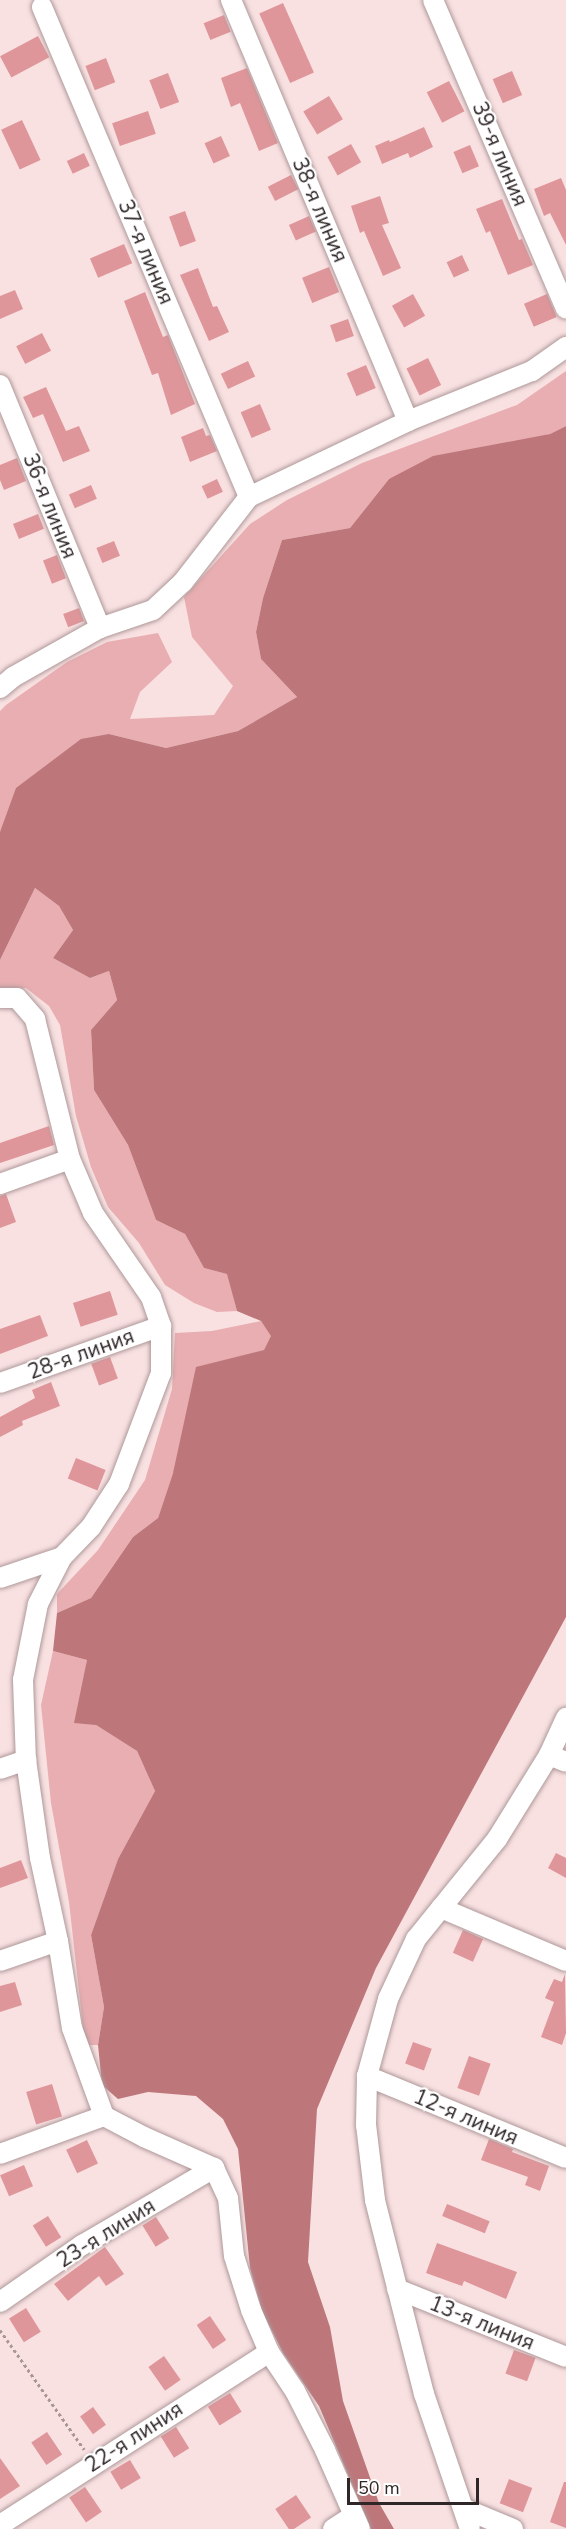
<!DOCTYPE html>
<meta charset="utf-8">
<style>
body{margin:0}
#map{position:relative;width:566px;height:2529px;overflow:hidden;background:#f9e1e2;font-family:"Nunito Sans",sans-serif}
div>[style]{position:absolute}
[style*='--x']{left:calc(var(--x)*1px);top:calc(var(--y)*1px);width:calc(var(--w)*1px);rotate:calc(var(--a)*1deg)}
.green>*{inset:0;background:#e8aeb1}
.water>*{inset:0;background:#bd777b}
.building>*{inset:0;background:#df969a;transform-origin:0 0}
.path>*{height:3px;margin-top:-1.5px;transform-origin:0;background:repeating-linear-gradient(90deg,#a89697 0 3px,transparent 0 6px)}
.roads{filter:drop-shadow(0 0 2px #ae9899) drop-shadow(0 0 2px #ae9899)}
.minor>*{height:20px;margin:-10px;padding:0 10px;transform-origin:10px;border-radius:10px;background:#fff}
span{translate:-50% -50%;white-space:nowrap;text-align:center;line-height:1.15;-webkit-text-stroke:4.5px #fff;paint-order:stroke}
.street-label{font-size:21px;color:#2f2627}
.scale{position:absolute;left:347px;top:2478px;width:132px;height:27px;box-sizing:border-box;border:3px solid #2f2627;border-top:0;padding-left:8px;font-size:18px;line-height:21px;white-space:nowrap;color:#2f2627;-webkit-text-stroke:4px #fff;paint-order:stroke}
</style>
<div id="map">
<div class="green">
<i style="clip-path:polygon(566px 371px,566px 426px,550px 434px,389px 479px,350px 528px,282px 540px,263px 598px,256px 632px,261px 659px,297px 697px,238px 731px,166px 748px,109px 734px,0 832px,0 711px,6px 705px,67px 662px,107px 642px,158px 633px,172px 662px,140px 692px,130px 719px,214px 715px,233px 686px,192px 637px,184px 597px,250px 524px,287px 500px,362px 463px,517px 405px)"></i>
<i style="clip-path:polygon(35px 888px,59px 906px,73px 930px,53px 958px,90px 978px,109px 971px,117px 1000px,91px 1030px,94px 1090px,128px 1145px,156px 1220px,185px 1234px,204px 1268px,228px 1274px,237px 1311px,217px 1312px,194px 1303px,165px 1285px,139px 1243px,108px 1207px,91px 1167px,76px 1116px,60px 1025px,49px 1006px,26px 988px,0 990px,0 960px)"></i>
<i style="clip-path:polygon(261px 1321px,272px 1336px,265px 1350px,250px 1354px,173px 1473px,158px 1518px,133px 1537px,91px 1598px,57px 1613px,57px 1594px,98px 1550px,145px 1480px,172px 1389px,175px 1333px,212px 1331px)"></i>
<i style="clip-path:polygon(53px 1651px,87px 1660px,84px 1684px,96px 1725px,137px 1751px,155px 1791px,118px 1859px,91px 1935px,104px 2007px,98px 2045px,85px 2045px,69px 1902px,51px 1803px,41px 1705px)"></i>
</div>
<div class="water">
<i style="clip-path:polygon(566px 426px,566px 1617px,376px 1968px,317px 2109px,308px 2262px,330px 2327px,343px 2401px,379px 2503px,394px 2529px,371px 2529px,319px 2406px,283px 2353px,262px 2311px,250px 2268px,238px 2149px,223px 2119px,196px 2096px,148px 2092px,118px 2099px,102px 2085px,98px 2045px,104px 2007px,91px 1935px,118px 1859px,155px 1791px,137px 1751px,96px 1725px,74px 1723px,87px 1660px,53px 1651px,57px 1613px,91px 1598px,133px 1537px,158px 1518px,173px 1473px,196px 1367px,264px 1350px,271px 1336px,261px 1321px,237px 1311px,227px 1274px,204px 1268px,185px 1234px,156px 1220px,128px 1145px,94px 1090px,91px 1030px,117px 1000px,109px 971px,90px 978px,53px 958px,73px 930px,59px 906px,35px 888px,0 960px,0 832px,16px 788px,81px 739px,109px 734px,166px 748px,238px 731px,297px 697px,261px 659px,256px 632px,263px 598px,282px 540px,350px 528px,389px 479px,433px 456px,550px 434px)"></i>
</div>
<div class="building">
<i style="left:283px;top:3px;width:76px;height:26px;rotate:66deg"></i>
<i style="left:224px;top:15px;width:18px;height:22px;rotate:68deg"></i>
<i style="left:38px;top:36px;width:24px;height:43px;rotate:62deg"></i>
<i style="left:106px;top:58px;width:26px;height:22px;rotate:69deg"></i>
<i style="clip-path:polygon(247px 68px,278px 143px,259px 151px,240px 103px,231px 107px,221px 78px)"></i>
<i style="left:512px;top:71px;width:26px;height:21px;rotate:67deg"></i>
<i style="left:168px;top:73px;width:31px;height:20px;rotate:69deg"></i>
<i style="left:449px;top:81px;width:34px;height:25px;rotate:63deg"></i>
<i style="left:329px;top:96px;width:27px;height:30px;rotate:59deg"></i>
<i style="left:148px;top:111px;width:24px;height:38px;rotate:71deg"></i>
<i style="left:22px;top:120px;width:44px;height:23px;rotate:65deg"></i>
<i style="clip-path:polygon(424px 127px,433px 147px,410px 158px,408px 153px,382px 164px,375px 146px,389px 140px,390px 142px)"></i>
<i style="left:221px;top:136px;width:22px;height:18px;rotate:66deg"></i>
<i style="left:351px;top:144px;width:21px;height:27px;rotate:61deg"></i>
<i style="left:470px;top:145px;width:23px;height:18px;rotate:67deg"></i>
<i style="left:84px;top:153px;width:14px;height:19px;rotate:65deg"></i>
<i style="left:291px;top:175px;width:16px;height:26px;rotate:63deg"></i>
<i style="clip-path:polygon(561px 178px,566px 190px,566px 245px,550px 213px,544px 216px,534px 189px)"></i>
<i style="clip-path:polygon(380px 196px,389px 223px,382px 225px,401px 268px,383px 276px,364px 231px,360px 233px,351px 206px)"></i>
<i style="clip-path:polygon(502px 199px,519px 240px,522px 239px,533px 265px,508px 275px,490px 231px,486px 233px,476px 209px)"></i>
<i style="left:185px;top:211px;width:32px;height:17px;rotate:70deg"></i>
<i style="left:309px;top:216px;width:17px;height:22px;rotate:66deg"></i>
<i style="left:124px;top:244px;width:21px;height:37px;rotate:67deg"></i>
<i style="left:462px;top:255px;width:17px;height:17px;rotate:65deg"></i>
<i style="left:329px;top:267px;width:27px;height:29px;rotate:68deg"></i>
<i style="clip-path:polygon(198px 268px,213px 307px,217px 306px,229px 332px,209px 341px,180px 275px)"></i>
<i style="clip-path:polygon(15px 290px,23px 309px,0 319px,0 296px)"></i>
<i style="clip-path:polygon(145px 292px,163px 337px,168px 335px,195px 404px,171px 415px,158px 373px,152px 375px,124px 301px)"></i>
<i style="left:413px;top:294px;width:25px;height:24px;rotate:61deg"></i>
<i style="left:547px;top:294px;width:25px;height:25px;rotate:67deg"></i>
<i style="left:348px;top:319px;width:18px;height:19px;rotate:71deg"></i>
<i style="left:42px;top:333px;width:20px;height:29px;rotate:63deg"></i>
<i style="left:428px;top:358px;width:30px;height:24px;rotate:64deg"></i>
<i style="left:248px;top:361px;width:17px;height:30px;rotate:65deg"></i>
<i style="left:366px;top:365px;width:25px;height:21px;rotate:67deg"></i>
<i style="clip-path:polygon(46px 387px,66px 431px,79px 426px,90px 451px,63px 462px,43px 414px,33px 418px,23px 397px)"></i>
<i style="left:260px;top:404px;width:28px;height:21px;rotate:67deg"></i>
<i style="clip-path:polygon(203px 428px,206px 436px,210px 435px,217px 451px,190px 462px,181px 437px)"></i>
<i style="clip-path:polygon(17px 458px,26px 481px,4px 490px,0 480px,0 465px)"></i>
<i style="left:217px;top:479px;width:14px;height:17px;rotate:65deg"></i>
<i style="left:91px;top:485px;width:15px;height:24px;rotate:67deg"></i>
<i style="left:38px;top:514px;width:16px;height:27px;rotate:68deg"></i>
<i style="left:114px;top:541px;width:16px;height:19px;rotate:68deg"></i>
<i style="left:57px;top:555px;width:25px;height:15px;rotate:69deg"></i>
<i style="left:79px;top:608px;width:14px;height:17px;rotate:69deg"></i>
<i style="clip-path:polygon(49px 1126px,54px 1145px,0 1163px,0 1143px)"></i>
<i style="clip-path:polygon(6px 1194px,16px 1222px,0 1228px,0 1196px)"></i>
<i style="left:110px;top:1291px;width:25px;height:39px;rotate:72deg"></i>
<i style="clip-path:polygon(40px 1315px,48px 1336px,0 1354px,0 1329px)"></i>
<i style="left:110px;top:1357px;width:23px;height:20px;rotate:70deg"></i>
<i style="clip-path:polygon(51px 1382px,60px 1406px,22px 1421px,23px 1425px,0 1437px,0 1417px,35px 1398px,32px 1390px)"></i>
<i style="left:76px;top:1458px;width:32px;height:22px;rotate:22deg"></i>
<i style="clip-path:polygon(556px 1853px,566px 1858px,566px 1878px,548px 1868px)"></i>
<i style="clip-path:polygon(21px 1860px,28px 1878px,0 1888px,0 1868px)"></i>
<i style="left:463px;top:1930px;width:22px;height:25px;rotate:24deg"></i>
<i style="clip-path:polygon(565px 1974px,566px 2033px,562px 2045px,541px 2037px,554px 2002px,545px 1998px,554px 1979px,562px 1982px)"></i>
<i style="clip-path:polygon(15px 1982px,22px 2005px,0 2012px,0 1986px)"></i>
<i style="left:413px;top:2042px;width:20px;height:23px;rotate:20deg"></i>
<i style="left:469px;top:2056px;width:23px;height:34px;rotate:20deg"></i>
<i style="left:52px;top:2084px;width:34px;height:27px;rotate:73deg"></i>
<i style="clip-path:polygon(489px 2139px,513px 2149px,512px 2152px,549px 2166px,540px 2191px,525px 2185px,528px 2177px,481px 2160px)"></i>
<i style="left:87px;top:2140px;width:26px;height:23px;rotate:65deg"></i>
<i style="left:24px;top:2165px;width:23px;height:26px;rotate:67deg"></i>
<i style="left:447px;top:2204px;width:46px;height:13px;rotate:22deg"></i>
<i style="left:48px;top:2216px;width:25px;height:18px;rotate:58deg"></i>
<i style="left:156px;top:2217px;width:25px;height:16px;rotate:58deg"></i>
<i style="clip-path:polygon(437px 2243px,517px 2272px,506px 2299px,464px 2281px,462px 2286px,426px 2273px)"></i>
<i style="clip-path:polygon(105px 2247px,124px 2274px,106px 2286px,99px 2276px,68px 2301px,54px 2284px)"></i>
<i style="left:26px;top:2308px;width:28px;height:20px;rotate:58deg"></i>
<i style="left:210px;top:2316px;width:29px;height:16px;rotate:56deg"></i>
<i style="left:514px;top:2350px;width:23px;height:25px;rotate:20deg"></i>
<i style="left:164px;top:2356px;width:29px;height:19px;rotate:55deg"></i>
<i style="left:230px;top:2393px;width:22px;height:26px;rotate:58deg"></i>
<i style="left:93px;top:2407px;width:22px;height:16px;rotate:54deg"></i>
<i style="left:176px;top:2427px;width:25px;height:18px;rotate:58deg"></i>
<i style="left:47px;top:2432px;width:27px;height:19px;rotate:56deg"></i>
<i style="clip-path:polygon(0 2458px,20px 2486px,0 2499px)"></i>
<i style="left:130px;top:2460px;width:21px;height:23px;rotate:59deg"></i>
<i style="left:509px;top:2479px;width:25px;height:26px;rotate:21deg"></i>
<i style="clip-path:polygon(564px 2482px,566px 2482px,566px 2528px,550px 2522px)"></i>
<i style="left:85px;top:2487px;width:30px;height:19px;rotate:56deg"></i>
<i style="left:296px;top:2495px;width:27px;height:25px;rotate:56deg"></i>
</div>
<div class="path">
<i style="--x:0;--y:2330;--w:146;--a:54.8"></i>
</div>
<div class="roads">
<div class="minor">
<i style="--x:231;--y:0;--w:457;--a:67.2"></i>
<i style="--x:433;--y:0;--w:336;--a:66.7"></i>
<i style="--x:42;--y:7;--w:532;--a:67.1"></i>
<i style="--x:0;--y:385;--w:263;--a:67.6"></i>
<i style="--x:0;--y:688;--w:17;--a:-40"></i>
<i style="--x:13;--y:677;--w:100;--a:-29.4"></i>
<i style="--x:100;--y:628;--w:56;--a:-18.8"></i>
<i style="--x:153;--y:610;--w:41;--a:-43"></i>
<i style="--x:183;--y:582;--w:108;--a:-52.2"></i>
<i style="--x:249;--y:497;--w:176;--a:-25.5"></i>
<i style="--x:408;--y:421;--w:134;--a:-22"></i>
<i style="--x:532;--y:371;--w:42;--a:-35.2"></i>
<i style="--x:0;--y:998;--w:17;--a:0"></i>
<i style="--x:17;--y:998;--w:28;--a:49"></i>
<i style="--x:35;--y:1019;--w:144;--a:76"></i>
<i style="--x:70;--y:1159;--w:59;--a:66.9"></i>
<i style="--x:93;--y:1213;--w:102;--a:55.4"></i>
<i style="--x:151;--y:1297;--w:31;--a:71"></i>
<i style="--x:161;--y:1326;--w:47;--a:90"></i>
<i style="--x:161;--y:1373;--w:119;--a:110.7"></i>
<i style="--x:119;--y:1484;--w:51;--a:123.1"></i>
<i style="--x:91;--y:1527;--w:42;--a:134"></i>
<i style="--x:62;--y:1557;--w:53;--a:117.1"></i>
<i style="--x:38;--y:1604;--w:77;--a:101.2"></i>
<i style="--x:23;--y:1680;--w:80;--a:87.9"></i>
<i style="--x:26;--y:1760;--w:99;--a:81.9"></i>
<i style="--x:40;--y:1858;--w:85;--a:77.8"></i>
<i style="--x:58;--y:1941;--w:88;--a:80.9"></i>
<i style="--x:72;--y:2028;--w:94;--a:70"></i>
<i style="--x:104;--y:2116;--w:45;--a:27.7"></i>
<i style="--x:144;--y:2137;--w:77;--a:23.9"></i>
<i style="--x:214;--y:2168;--w:33;--a:65"></i>
<i style="--x:228;--y:2198;--w:58;--a:84.1"></i>
<i style="--x:234;--y:2256;--w:57;--a:72.5"></i>
<i style="--x:251;--y:2310;--w:46;--a:66.8"></i>
<i style="--x:269;--y:2352;--w:47;--a:56.3"></i>
<i style="--x:295;--y:2391;--w:66;--a:63"></i>
<i style="--x:325;--y:2450;--w:86;--a:66.1"></i>
<i style="--x:0;--y:1184;--w:74;--a:-19.7"></i>
<i style="--x:0;--y:1383;--w:171;--a:-19.5"></i>
<i style="--x:0;--y:1578;--w:65;--a:-18.7"></i>
<i style="--x:549;--y:1755;--w:18;--a:22"></i>
<i style="--x:0;--y:1769;--w:28;--a:-19"></i>
<i style="--x:441;--y:1908;--w:136;--a:23"></i>
<i style="--x:0;--y:1961;--w:61;--a:-19"></i>
<i style="--x:367;--y:2076;--w:215;--a:22.4"></i>
<i style="--x:0;--y:2154;--w:111;--a:-20.1"></i>
<i style="--x:397;--y:2289;--w:182;--a:21.9"></i>
<i style="--x:0;--y:2302;--w:100;--a:-34.8"></i>
<i style="--x:82;--y:2245;--w:153;--a:-30.3"></i>
<i style="--x:465;--y:2509;--w:52;--a:22.6"></i>
<i style="--x:0;--y:2525;--w:320;--a:-32.7"></i>
<i style="--x:333;--y:2529;--w:24;--a:-33"></i>
<i style="--x:470;--y:2529;--w:143;--a:-108.8"></i>
<i style="--x:424;--y:2394;--w:200;--a:-104.2"></i>
<i style="--x:375;--y:2200;--w:76;--a:-96.8"></i>
<i style="--x:366;--y:2125;--w:49;--a:-88.8"></i>
<i style="--x:367;--y:2076;--w:80;--a:-74.7"></i>
<i style="--x:388;--y:1999;--w:66;--a:-65"></i>
<i style="--x:416;--y:1939;--w:129;--a:-51"></i>
<i style="--x:497;--y:1839;--w:99;--a:-58.2"></i>
<i style="--x:549;--y:1755;--w:41;--a:-65.3"></i>
</div>
</div>
<div class="street-label">
<span style="left:500px;top:154px;rotate:67deg">39-я линия</span>
<span style="left:320px;top:210px;rotate:67deg">38-я линия</span>
<span style="left:146px;top:252px;rotate:67deg">37-я линия</span>
<span style="left:50px;top:506px;rotate:68deg">36-я линия</span>
<span style="left:81px;top:1354px;rotate:-20deg">28-я линия</span>
<span style="left:466px;top:2117px;rotate:23deg">12-я линия</span>
<span style="left:106px;top:2233px;rotate:-32deg">23-я линия</span>
<span style="left:482px;top:2323px;rotate:22deg">13-я линия</span>
<span style="left:134px;top:2437px;rotate:-33deg">22-я линия</span>
</div>
<div class="scale">50 m</div>
</div>
